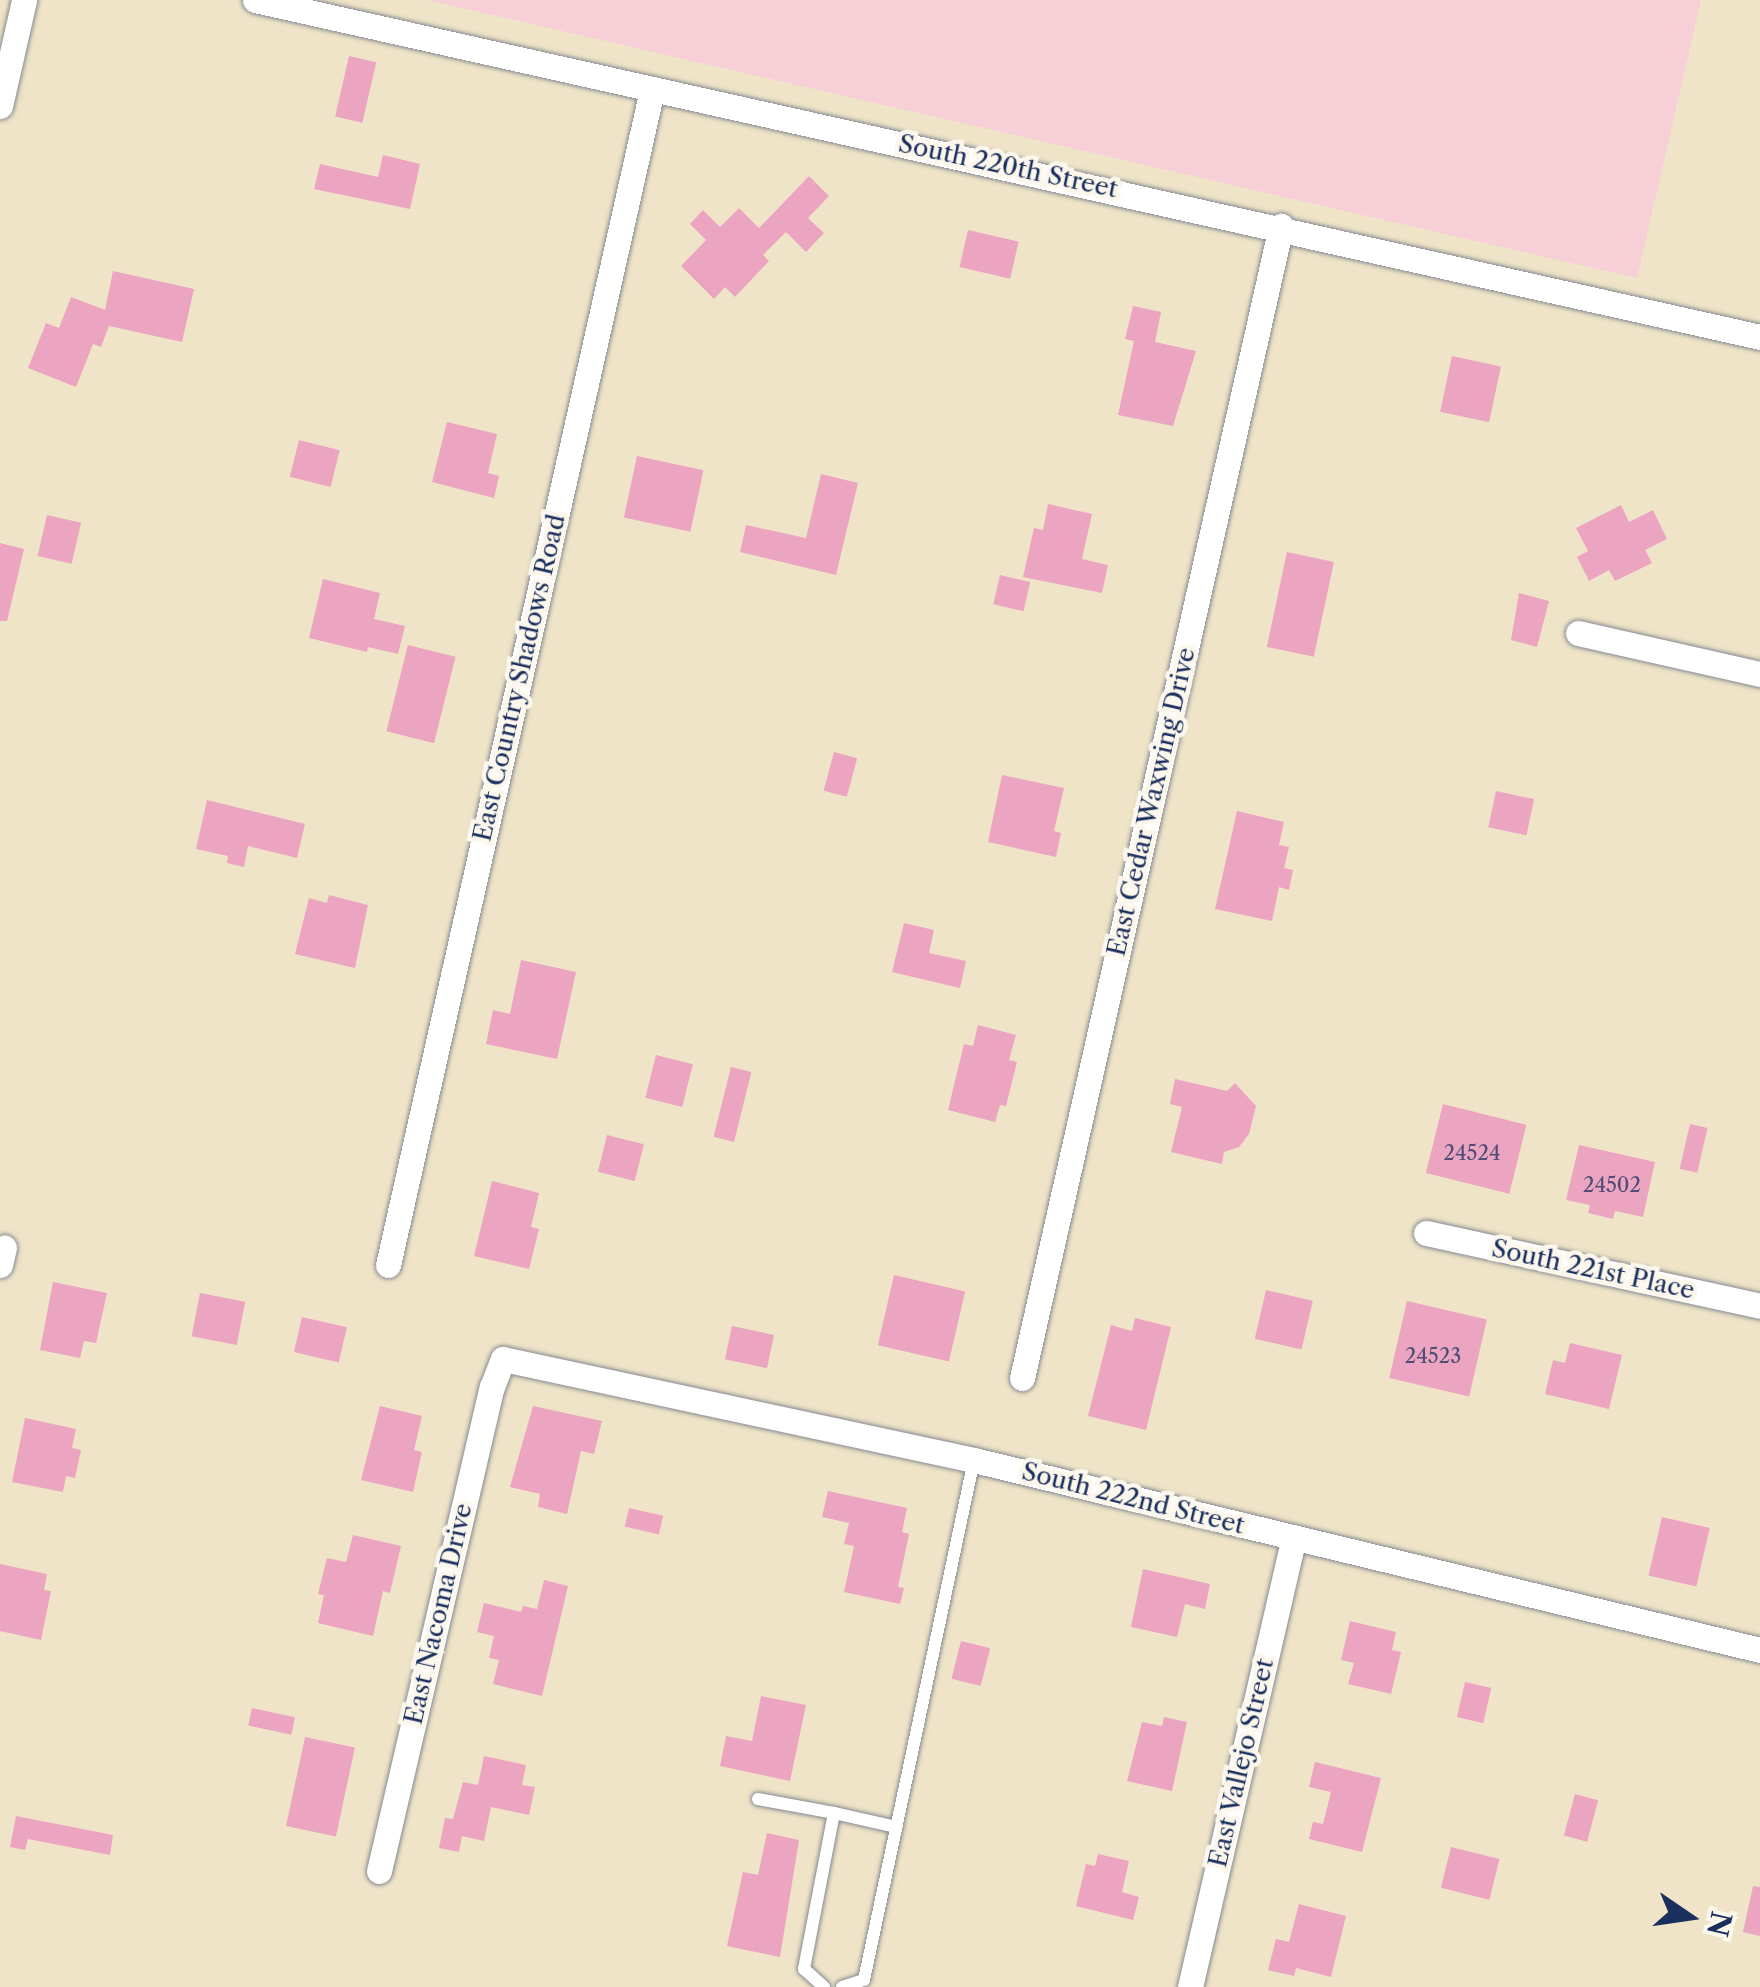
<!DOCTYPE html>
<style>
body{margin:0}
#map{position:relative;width:1760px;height:1987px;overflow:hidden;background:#efe4c7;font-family:"Libre Caslon Text",serif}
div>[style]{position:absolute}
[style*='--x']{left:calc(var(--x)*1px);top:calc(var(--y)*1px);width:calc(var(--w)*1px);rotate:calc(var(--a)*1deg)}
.built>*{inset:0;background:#f6cfd7}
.building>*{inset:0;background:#eca5c1;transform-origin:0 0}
.roads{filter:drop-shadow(0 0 2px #858a92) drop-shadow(0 0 2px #858a92)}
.service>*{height:12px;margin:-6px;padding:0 6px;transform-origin:6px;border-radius:6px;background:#fff}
.minor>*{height:25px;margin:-12.5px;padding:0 12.5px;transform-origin:12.5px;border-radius:12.5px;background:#fff}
span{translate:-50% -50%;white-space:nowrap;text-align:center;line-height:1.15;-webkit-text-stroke:9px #fbf7ec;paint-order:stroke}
.number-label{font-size:20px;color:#4f4c77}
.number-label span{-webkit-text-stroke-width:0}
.street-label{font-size:25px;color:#1b2f5e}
.north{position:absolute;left:1640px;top:1867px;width:100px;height:100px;-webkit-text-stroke:8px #fbf7ec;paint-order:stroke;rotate:103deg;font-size:28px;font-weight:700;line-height:40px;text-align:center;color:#1b2f5e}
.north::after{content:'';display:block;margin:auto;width:35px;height:45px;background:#1b2f5e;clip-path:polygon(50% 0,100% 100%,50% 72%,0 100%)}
</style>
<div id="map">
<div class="built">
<i style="clip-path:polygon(427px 0,1701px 0,1637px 278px)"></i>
</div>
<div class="building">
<i style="left:349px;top:56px;width:28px;height:62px;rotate:13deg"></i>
<i style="clip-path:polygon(383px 155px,420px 164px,410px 209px,314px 189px,320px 164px,378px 177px)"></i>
<i style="clip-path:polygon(809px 176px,829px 196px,808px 218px,824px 233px,806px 252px,786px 232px,763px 255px,769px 261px,735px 297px,725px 287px,714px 299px,681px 266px,706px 240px,690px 224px,703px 210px,720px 227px,739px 208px,759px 228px)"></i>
<i style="left:968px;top:230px;width:52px;height:38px;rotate:13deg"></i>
<i style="clip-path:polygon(113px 271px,194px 289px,182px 342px,109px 326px,101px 347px,93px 344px,76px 387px,28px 368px,46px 323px,59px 328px,71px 297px,105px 310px)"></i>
<i style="clip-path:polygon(1133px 306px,1161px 312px,1155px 342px,1196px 351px,1173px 426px,1118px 415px,1134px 341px,1125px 339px)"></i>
<i style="left:1452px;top:356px;width:50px;height:57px;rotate:12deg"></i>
<i style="clip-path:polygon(447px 422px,497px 434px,488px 473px,499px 476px,494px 498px,432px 482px)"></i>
<i style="left:299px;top:440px;width:42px;height:38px;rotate:14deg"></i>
<i style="left:637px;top:456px;width:68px;height:63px;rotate:12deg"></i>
<i style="clip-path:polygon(821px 474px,858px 483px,836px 575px,740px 552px,746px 525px,806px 538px)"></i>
<i style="clip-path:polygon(1048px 504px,1092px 514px,1082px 559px,1108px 565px,1102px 593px,1023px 577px,1034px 528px,1043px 530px)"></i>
<i style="clip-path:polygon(1621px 505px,1629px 522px,1653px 510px,1667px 539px,1645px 550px,1652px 563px,1615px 581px,1609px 570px,1589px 581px,1577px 557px,1588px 551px,1576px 528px)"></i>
<i style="left:47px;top:515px;width:35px;height:42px;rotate:13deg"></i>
<i style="clip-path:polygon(0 543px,24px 549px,7px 621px,0 621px)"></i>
<i style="left:1287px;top:552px;width:48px;height:97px;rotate:12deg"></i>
<i style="left:1000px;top:575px;width:31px;height:30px;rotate:13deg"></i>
<i style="clip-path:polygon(323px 579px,380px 593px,374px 619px,405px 626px,398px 654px,368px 647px,367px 652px,309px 638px)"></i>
<i style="clip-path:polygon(1519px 593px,1549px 601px,1537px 647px,1511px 640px)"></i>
<i style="left:408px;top:645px;width:49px;height:89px;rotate:14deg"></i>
<i style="left:834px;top:752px;width:24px;height:40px;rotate:15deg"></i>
<i style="clip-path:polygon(1002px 775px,1064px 788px,1054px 831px,1061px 833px,1056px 857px,988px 842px)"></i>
<i style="left:1496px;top:791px;width:39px;height:37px;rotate:12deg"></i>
<i style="clip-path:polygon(207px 800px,305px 824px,297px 858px,248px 846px,244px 867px,227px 863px,228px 856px,196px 849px)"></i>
<i style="clip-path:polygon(1237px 811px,1284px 822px,1279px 845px,1289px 847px,1284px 868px,1293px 870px,1289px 890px,1279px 887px,1272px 921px,1215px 909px)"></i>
<i style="clip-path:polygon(329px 895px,368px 905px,355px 968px,295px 954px,309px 898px,327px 903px)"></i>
<i style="clip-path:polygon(904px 923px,934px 930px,929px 953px,966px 961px,960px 988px,892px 972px)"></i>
<i style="clip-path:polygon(521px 960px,576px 972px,557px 1059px,486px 1044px,493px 1010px,510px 1014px)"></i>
<i style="clip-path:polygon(978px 1025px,1016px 1035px,1009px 1060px,1017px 1062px,1006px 1106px,1000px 1105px,995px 1122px,948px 1110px,964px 1044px,973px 1046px)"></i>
<i style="left:656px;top:1055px;width:38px;height:44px;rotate:14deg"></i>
<i style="left:731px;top:1067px;width:21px;height:72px;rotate:14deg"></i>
<i style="clip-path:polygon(1175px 1079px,1227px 1091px,1235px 1083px,1256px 1106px,1249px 1134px,1239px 1147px,1224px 1152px,1222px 1164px,1171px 1152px,1182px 1107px,1170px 1104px)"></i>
<i style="left:1443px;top:1104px;width:86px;height:71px;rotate:14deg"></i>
<i style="left:1690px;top:1124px;width:18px;height:46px;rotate:13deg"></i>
<i style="left:607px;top:1135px;width:38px;height:38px;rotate:14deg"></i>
<i style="clip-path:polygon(1579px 1145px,1655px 1162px,1643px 1217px,1615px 1211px,1613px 1219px,1588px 1213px,1590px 1205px,1566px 1200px)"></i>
<i style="clip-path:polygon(492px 1181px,539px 1193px,531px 1227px,539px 1229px,529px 1269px,474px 1256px)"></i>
<i style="left:894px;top:1275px;width:73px;height:72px;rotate:13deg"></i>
<i style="clip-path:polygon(53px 1282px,107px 1293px,96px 1343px,84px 1341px,80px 1358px,40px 1350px)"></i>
<i style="left:1266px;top:1290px;width:48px;height:50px;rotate:13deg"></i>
<i style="left:200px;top:1293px;width:46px;height:44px;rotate:11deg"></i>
<i style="left:1407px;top:1301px;width:82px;height:79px;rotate:13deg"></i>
<i style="left:302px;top:1317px;width:46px;height:36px;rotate:13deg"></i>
<i style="clip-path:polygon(1135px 1318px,1171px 1327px,1146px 1430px,1088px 1416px,1111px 1325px,1132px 1331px)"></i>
<i style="left:732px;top:1326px;width:43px;height:34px;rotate:12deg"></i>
<i style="clip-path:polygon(1570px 1343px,1622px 1355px,1609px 1409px,1545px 1394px,1553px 1360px,1565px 1363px)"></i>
<i style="clip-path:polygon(380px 1406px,422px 1416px,414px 1450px,422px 1452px,413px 1492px,361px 1480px)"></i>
<i style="clip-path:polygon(533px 1406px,602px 1421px,594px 1454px,581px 1451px,567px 1514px,538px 1507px,540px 1494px,510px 1487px)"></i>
<i style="clip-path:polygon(25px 1418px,76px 1429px,72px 1448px,81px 1450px,75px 1478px,66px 1476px,63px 1492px,12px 1482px)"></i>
<i style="clip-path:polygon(828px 1491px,907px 1508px,902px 1532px,909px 1534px,898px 1587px,904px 1588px,900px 1604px,844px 1592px,854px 1546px,844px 1544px,849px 1523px,822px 1517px)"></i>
<i style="left:629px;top:1508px;width:35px;height:19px;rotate:13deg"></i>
<i style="left:1662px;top:1517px;width:49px;height:60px;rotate:13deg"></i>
<i style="clip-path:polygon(353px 1535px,401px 1546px,390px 1593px,383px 1591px,373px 1636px,318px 1623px,324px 1595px,318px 1594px,327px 1558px,346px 1562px)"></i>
<i style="clip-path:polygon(0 1564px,47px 1574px,44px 1590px,51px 1591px,41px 1640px,0 1631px)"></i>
<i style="clip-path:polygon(1143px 1569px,1210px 1584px,1205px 1609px,1185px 1604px,1177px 1637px,1131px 1627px)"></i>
<i style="clip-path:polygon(544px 1580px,568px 1586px,542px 1696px,493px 1684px,499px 1660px,489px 1658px,494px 1636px,477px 1632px,484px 1603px,521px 1612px,523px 1606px,537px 1609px)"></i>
<i style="clip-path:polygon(1350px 1621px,1396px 1632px,1392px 1650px,1401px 1652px,1391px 1694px,1348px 1684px,1354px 1663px,1341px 1660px)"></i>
<i style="left:961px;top:1641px;width:30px;height:39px;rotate:14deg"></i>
<i style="left:1465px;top:1682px;width:27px;height:36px;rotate:13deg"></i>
<i style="clip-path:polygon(761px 1696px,806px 1705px,790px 1781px,720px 1766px,726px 1736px,752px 1741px)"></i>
<i style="left:252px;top:1708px;width:44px;height:18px;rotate:12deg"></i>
<i style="clip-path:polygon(1164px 1717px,1187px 1722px,1172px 1791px,1127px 1781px,1142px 1722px,1162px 1726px)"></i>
<i style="left:305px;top:1737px;width:51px;height:91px;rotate:12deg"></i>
<i style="clip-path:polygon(484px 1756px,526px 1765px,522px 1785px,535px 1787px,529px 1815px,491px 1807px,484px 1841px,462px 1836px,459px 1852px,439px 1848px,445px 1818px,453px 1819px,463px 1782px,478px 1785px)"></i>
<i style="clip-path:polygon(1315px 1762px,1381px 1778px,1362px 1852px,1309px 1839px,1313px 1822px,1323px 1824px,1331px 1792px,1309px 1787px)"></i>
<i style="left:1575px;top:1794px;width:24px;height:43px;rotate:15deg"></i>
<i style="clip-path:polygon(16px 1816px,113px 1835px,110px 1855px,28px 1839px,25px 1850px,10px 1847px)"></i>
<i style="clip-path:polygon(767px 1833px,799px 1840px,780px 1957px,727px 1946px,743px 1872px,758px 1875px)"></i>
<i style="left:1451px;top:1847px;width:50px;height:42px;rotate:14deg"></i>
<i style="clip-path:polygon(1098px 1854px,1129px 1861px,1122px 1892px,1139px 1897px,1133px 1920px,1076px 1906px,1086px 1864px,1095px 1866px)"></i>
<i style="clip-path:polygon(1753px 1886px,1760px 1887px,1760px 1936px,1743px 1932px)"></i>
<i style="clip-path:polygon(1299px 1904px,1346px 1916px,1331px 1977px,1296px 1968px,1294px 1976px,1268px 1970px,1276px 1939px,1289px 1942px)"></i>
</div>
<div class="roads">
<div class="service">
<i style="--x:758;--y:1799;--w:77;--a:10.4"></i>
<i style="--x:834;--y:1813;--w:159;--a:100.9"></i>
<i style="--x:804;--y:1969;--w:27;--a:42"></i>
<i style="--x:834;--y:1813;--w:64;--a:12.7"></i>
<i style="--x:842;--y:1987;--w:23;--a:-18"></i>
<i style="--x:864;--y:1980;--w:532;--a:-78.06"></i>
</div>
<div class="minor">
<i style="--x:255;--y:0;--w:1542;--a:12.62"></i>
<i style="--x:0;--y:106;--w:109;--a:-77.2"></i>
<i style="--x:1578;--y:633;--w:187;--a:12.7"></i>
<i style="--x:1426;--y:1233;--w:342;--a:12.3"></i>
<i style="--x:0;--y:1265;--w:18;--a:-77"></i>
<i style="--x:388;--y:1265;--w:1204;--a:-77.34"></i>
<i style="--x:1022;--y:1378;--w:1181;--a:-77.33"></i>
<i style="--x:379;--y:1871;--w:497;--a:-76.9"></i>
<i style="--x:492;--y:1387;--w:30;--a:-69"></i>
<i style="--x:503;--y:1359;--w:482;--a:12.1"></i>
<i style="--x:974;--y:1460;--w:809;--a:13.59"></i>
<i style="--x:1190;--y:1987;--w:461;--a:-77"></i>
</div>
</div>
<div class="number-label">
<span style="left:1472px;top:1153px">24524</span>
<span style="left:1612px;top:1185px">24502</span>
<span style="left:1433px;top:1356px">24523</span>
</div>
<div class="street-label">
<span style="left:1008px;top:167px;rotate:12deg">South 220th Street</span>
<span style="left:520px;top:678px;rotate:-77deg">East Country Shadows Road</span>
<span style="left:1152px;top:802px;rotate:-77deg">East Cedar Waxwing Drive</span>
<span style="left:1593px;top:1270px;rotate:12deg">South 221st Place</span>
<span style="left:1133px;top:1499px;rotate:14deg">South 222nd Street</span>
<span style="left:439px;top:1614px;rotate:-77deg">East Nacoma Drive</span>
<span style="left:1242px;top:1763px;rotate:-77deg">East Vallejo Street</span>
</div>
<div class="north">N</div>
</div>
